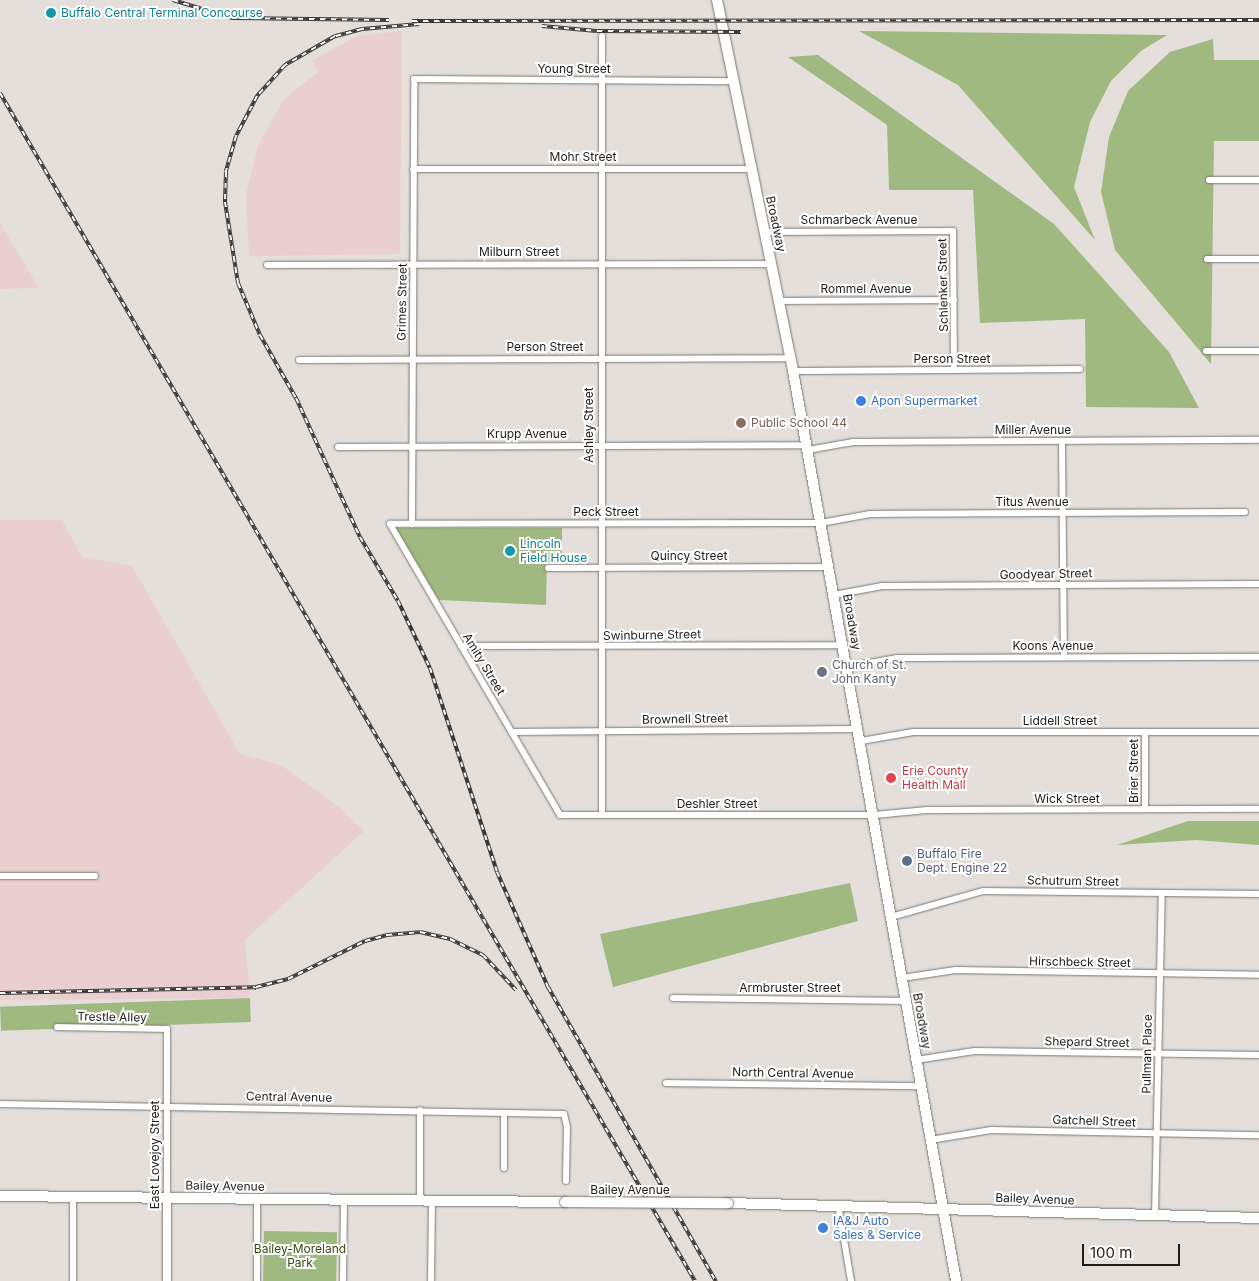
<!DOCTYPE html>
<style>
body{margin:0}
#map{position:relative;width:1259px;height:1281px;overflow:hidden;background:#e4dfda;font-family:Inter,sans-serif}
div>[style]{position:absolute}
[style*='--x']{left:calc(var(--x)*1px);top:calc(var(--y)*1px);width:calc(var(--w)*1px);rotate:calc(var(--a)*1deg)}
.industrial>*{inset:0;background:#eacfd1}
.green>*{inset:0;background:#9fb981;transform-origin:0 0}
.roads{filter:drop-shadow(0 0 1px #7b7772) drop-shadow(0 0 1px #7b7772)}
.minor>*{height:6px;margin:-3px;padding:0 3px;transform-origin:3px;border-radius:3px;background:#fff}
.tertiary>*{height:8px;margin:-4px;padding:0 4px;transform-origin:4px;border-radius:4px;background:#fff}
.primary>*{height:10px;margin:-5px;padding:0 5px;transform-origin:5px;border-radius:5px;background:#fff}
.rail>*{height:4px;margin-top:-2px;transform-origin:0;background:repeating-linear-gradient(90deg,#fff 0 5.5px,#3b3836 0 11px);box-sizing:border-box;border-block:1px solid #3b3836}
.bridges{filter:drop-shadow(0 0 1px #7b7772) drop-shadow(0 0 1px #7b7772)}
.primary-bridge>*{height:10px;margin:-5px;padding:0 5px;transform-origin:5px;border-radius:5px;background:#fff}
.dots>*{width:14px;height:14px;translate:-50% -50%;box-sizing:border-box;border:2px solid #fff;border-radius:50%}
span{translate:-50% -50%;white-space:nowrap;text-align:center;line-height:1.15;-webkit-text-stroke:4px #fff;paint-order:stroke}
.culture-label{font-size:12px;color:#0d838f}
.left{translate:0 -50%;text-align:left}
.street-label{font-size:12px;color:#1e1c1a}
.shop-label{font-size:12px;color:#366cbe}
.education-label{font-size:12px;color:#785e54}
.worship-label{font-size:12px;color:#5b616d}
.health-label{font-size:12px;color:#be3a42}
.service-label{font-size:12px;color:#4e5e75}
.park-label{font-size:12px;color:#324a09}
.scale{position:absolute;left:1082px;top:1244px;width:98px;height:22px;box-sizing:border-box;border:2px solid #1e1c1a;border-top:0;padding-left:6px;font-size:15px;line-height:18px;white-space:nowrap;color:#1e1c1a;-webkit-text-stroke:4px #fff;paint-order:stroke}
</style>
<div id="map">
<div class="industrial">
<i style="clip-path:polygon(402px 31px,400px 254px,249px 256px,246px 195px,258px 145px,284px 99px,318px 72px,312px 61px,357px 36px)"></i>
<i style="clip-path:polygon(0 223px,39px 288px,0 289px)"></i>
<i style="clip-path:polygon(0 520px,62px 520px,82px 557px,132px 566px,240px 754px,281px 765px,340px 808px,364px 831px,245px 940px,250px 998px,0 1000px)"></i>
</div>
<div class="green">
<i style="clip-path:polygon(859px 31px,1167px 35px,1141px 51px,1111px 81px,1090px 122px,1074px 187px,1095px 240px,958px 85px)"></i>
<i style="clip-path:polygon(1213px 39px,1214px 60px,1259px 60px,1259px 141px,1214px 141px,1211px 364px,1115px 250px,1101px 192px,1109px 137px,1128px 91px,1170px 52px)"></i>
<i style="clip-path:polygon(818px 55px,1054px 224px,1169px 352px,1199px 408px,1086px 407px,1085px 319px,980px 323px,973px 190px,889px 190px,887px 125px,788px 57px)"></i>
<i style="clip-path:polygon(396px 528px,562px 528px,562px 563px,547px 563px,546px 605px,439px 600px)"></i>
<i style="clip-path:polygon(1188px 821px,1259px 821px,1259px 845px,1196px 840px,1117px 845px)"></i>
<i style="clip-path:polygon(850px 883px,858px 921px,613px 987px,600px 934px)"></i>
<i style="left:250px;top:998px;width:24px;height:250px;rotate:88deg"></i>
<i style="left:264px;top:1231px;width:73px;height:50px;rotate:1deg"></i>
</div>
<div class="roads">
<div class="minor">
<i style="--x:413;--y:169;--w:339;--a:0"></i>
<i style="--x:1209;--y:180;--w:50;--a:0"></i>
<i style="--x:765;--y:232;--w:188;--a:-0.3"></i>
<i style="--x:953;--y:231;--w:139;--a:89.6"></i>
<i style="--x:1207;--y:259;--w:52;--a:0"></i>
<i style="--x:267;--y:265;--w:504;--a:-0.11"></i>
<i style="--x:779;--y:301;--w:175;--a:-0.3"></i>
<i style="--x:1206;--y:351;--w:53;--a:0"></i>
<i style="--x:299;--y:360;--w:492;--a:-0.2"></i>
<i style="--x:793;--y:371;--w:287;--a:-0.4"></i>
<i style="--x:1062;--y:441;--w:216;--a:89.5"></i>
<i style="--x:338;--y:447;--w:469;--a:-0.2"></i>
<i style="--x:808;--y:450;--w:46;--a:-10.1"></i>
<i style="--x:853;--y:442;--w:406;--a:-0.3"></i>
<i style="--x:1245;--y:512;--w:375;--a:179.7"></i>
<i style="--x:870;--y:514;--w:50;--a:169.6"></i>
<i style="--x:821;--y:523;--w:431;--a:179.9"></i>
<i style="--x:390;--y:524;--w:337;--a:59.7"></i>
<i style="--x:560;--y:815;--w:315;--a:0"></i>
<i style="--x:875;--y:815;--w:52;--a:-5.5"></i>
<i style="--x:927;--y:810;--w:332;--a:-0.2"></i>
<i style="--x:412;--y:524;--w:445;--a:-89.7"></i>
<i style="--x:414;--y:79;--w:319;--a:0.4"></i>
<i style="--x:548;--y:568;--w:281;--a:-0.2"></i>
<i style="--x:834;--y:595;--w:49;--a:-10.6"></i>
<i style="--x:882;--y:586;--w:377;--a:-0.3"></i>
<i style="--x:461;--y:646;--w:382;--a:-0.1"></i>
<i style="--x:847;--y:667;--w:51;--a:-10.2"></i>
<i style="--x:897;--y:658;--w:362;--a:-0.2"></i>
<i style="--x:512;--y:732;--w:347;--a:-0.5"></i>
<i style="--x:861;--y:741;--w:53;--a:-9.8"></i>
<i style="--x:913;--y:732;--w:346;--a:0"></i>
<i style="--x:1145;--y:809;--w:77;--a:-90"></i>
<i style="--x:602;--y:815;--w:779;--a:-90"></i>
<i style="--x:0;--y:876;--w:95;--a:0"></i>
<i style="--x:891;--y:917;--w:96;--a:-15.8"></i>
<i style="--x:983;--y:891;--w:276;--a:0.6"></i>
<i style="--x:902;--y:978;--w:54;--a:-8.6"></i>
<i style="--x:955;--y:970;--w:304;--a:0.9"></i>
<i style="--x:673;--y:998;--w:233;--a:0.7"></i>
<i style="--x:57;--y:1027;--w:110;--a:1"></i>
<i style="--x:167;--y:1029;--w:169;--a:90"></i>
<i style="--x:916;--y:1060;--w:59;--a:-8.8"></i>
<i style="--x:974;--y:1051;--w:285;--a:0.8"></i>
<i style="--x:666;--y:1083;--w:254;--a:0.7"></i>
<i style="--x:0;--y:1104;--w:564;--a:1.02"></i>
<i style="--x:564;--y:1114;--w:13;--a:77"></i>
<i style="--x:567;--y:1127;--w:54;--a:91.1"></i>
<i style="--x:930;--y:1140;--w:62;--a:-9.3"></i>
<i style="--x:991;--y:1130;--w:268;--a:1.1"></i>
<i style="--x:504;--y:1168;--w:55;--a:-90"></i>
<i style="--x:73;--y:1197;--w:84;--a:90"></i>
<i style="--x:257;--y:1199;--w:82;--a:90"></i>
<i style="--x:420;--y:1201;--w:91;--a:-90"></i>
<i style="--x:838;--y:1204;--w:78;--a:80.4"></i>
<i style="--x:1155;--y:1215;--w:322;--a:-88.8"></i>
<i style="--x:343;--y:1281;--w:81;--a:-89.3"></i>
<i style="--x:431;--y:1281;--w:80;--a:-89.3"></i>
</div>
<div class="tertiary">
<i style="--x:167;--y:1198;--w:83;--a:90"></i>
</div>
<div class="primary">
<i style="--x:717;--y:0;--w:379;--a:78.4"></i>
<i style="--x:793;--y:371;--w:924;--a:79.84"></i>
<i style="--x:0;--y:1196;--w:565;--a:0.61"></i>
<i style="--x:728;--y:1203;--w:531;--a:1.62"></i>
</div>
</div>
<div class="rail">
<i style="--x:173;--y:0;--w:62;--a:17"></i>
<i style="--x:232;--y:18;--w:157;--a:0.7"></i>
<i style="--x:412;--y:21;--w:847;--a:-0.07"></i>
<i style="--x:419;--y:24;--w:57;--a:175"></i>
<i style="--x:362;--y:29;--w:28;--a:165"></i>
<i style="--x:335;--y:36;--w:58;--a:149.9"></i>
<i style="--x:285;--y:65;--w:42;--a:132.1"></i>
<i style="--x:257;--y:96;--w:45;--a:117.7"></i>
<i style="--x:236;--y:136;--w:37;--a:106"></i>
<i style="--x:226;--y:172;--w:30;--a:92"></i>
<i style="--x:225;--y:202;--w:82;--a:80.9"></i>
<i style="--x:238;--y:283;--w:56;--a:67.1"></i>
<i style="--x:260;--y:335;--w:73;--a:60.3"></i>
<i style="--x:296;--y:398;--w:153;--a:65.3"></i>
<i style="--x:360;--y:537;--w:74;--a:59.3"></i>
<i style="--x:398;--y:601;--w:74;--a:64.5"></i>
<i style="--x:430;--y:668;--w:215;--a:71.8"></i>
<i style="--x:497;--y:872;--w:126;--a:66.1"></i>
<i style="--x:548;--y:987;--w:339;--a:60.3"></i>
<i style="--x:542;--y:26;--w:55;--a:5.2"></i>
<i style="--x:597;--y:31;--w:144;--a:0.4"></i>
<i style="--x:0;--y:93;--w:1376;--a:59.67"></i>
<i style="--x:0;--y:993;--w:256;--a:-1.3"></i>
<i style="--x:256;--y:987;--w:33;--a:-14"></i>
<i style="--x:288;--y:979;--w:86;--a:-26.3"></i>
<i style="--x:365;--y:941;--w:23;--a:-15"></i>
<i style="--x:387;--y:935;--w:33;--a:-5"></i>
<i style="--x:420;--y:932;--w:31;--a:13"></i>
<i style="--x:450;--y:939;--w:37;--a:26"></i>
<i style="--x:483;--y:955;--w:48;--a:46.7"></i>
</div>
<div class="bridges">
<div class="primary-bridge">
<i style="--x:565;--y:1202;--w:163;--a:0.4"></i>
</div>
</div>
<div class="dots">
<i style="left:51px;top:13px;background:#0f9aa8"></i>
<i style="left:861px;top:401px;background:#3f7fe0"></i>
<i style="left:741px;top:423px;background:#8d6e63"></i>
<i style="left:510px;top:551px;background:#0f9aa8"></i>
<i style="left:822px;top:672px;background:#6b7280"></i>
<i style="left:891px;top:778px;background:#e0444e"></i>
<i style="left:907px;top:861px;background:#5c6f8a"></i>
<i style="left:823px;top:1228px;background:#3f7fe0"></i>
</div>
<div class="culture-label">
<span class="left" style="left:61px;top:13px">Buffalo Central Terminal Concourse</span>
<span class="left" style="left:520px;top:551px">Lincoln<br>Field House</span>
</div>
<div class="street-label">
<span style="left:574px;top:69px">Young Street</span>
<span style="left:583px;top:157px">Mohr Street</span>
<span style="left:859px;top:220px">Schmarbeck Avenue</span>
<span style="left:776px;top:224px;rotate:78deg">Broadway</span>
<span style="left:519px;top:252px">Milburn Street</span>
<span style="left:943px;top:285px;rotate:-91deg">Schlenker Street</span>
<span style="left:866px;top:289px">Rommel Avenue</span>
<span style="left:402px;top:302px;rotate:-89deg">Grimes Street</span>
<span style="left:545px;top:347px">Person Street</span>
<span style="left:952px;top:359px">Person Street</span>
<span style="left:589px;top:425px;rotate:-90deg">Ashley Street</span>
<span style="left:1033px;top:430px">Miller Avenue</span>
<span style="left:527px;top:434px">Krupp Avenue</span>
<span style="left:1032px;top:502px">Titus Avenue</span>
<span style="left:606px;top:512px">Peck Street</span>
<span style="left:689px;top:556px">Quincy Street</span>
<span style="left:1046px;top:574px;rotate:-1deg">Goodyear Street</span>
<span style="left:852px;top:622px;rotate:80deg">Broadway</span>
<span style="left:652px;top:635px;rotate:-1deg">Swinburne Street</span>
<span style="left:1053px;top:646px">Koons Avenue</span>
<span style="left:484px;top:664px;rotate:59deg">Amity Street</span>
<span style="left:685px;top:719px;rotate:-1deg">Brownell Street</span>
<span style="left:1060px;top:721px">Liddell Street</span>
<span style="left:1134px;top:771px;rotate:-90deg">Brier Street</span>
<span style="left:1067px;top:799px">Wick Street</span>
<span style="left:717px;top:804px">Deshler Street</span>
<span style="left:1073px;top:881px;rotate:1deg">Schutrum Street</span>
<span style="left:1080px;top:962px;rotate:1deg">Hirschbeck Street</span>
<span style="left:790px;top:988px">Armbruster Street</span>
<span style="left:112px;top:1017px;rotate:1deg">Trestle Alley</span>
<span style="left:922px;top:1021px;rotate:80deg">Broadway</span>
<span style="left:1087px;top:1042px;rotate:1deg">Shepard Street</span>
<span style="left:1147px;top:1054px;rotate:-89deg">Pullman Place</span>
<span style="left:793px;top:1073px;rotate:1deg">North Central Avenue</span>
<span style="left:289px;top:1097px;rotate:1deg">Central Avenue</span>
<span style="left:1094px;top:1121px;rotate:2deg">Gatchell Street</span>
<span style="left:155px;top:1155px;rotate:-90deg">East Lovejoy Street</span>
<span style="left:225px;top:1186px;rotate:1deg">Bailey Avenue</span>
<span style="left:630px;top:1190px">Bailey Avenue</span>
<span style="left:1035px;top:1199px;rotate:2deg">Bailey Avenue</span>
</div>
<div class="shop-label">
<span class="left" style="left:871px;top:401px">Apon Supermarket</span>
<span class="left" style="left:833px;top:1228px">IA&amp;J Auto<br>Sales &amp; Service</span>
</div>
<div class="education-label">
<span class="left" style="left:751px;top:423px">Public School 44</span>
</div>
<div class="worship-label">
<span class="left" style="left:832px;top:672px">Church of St.<br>John Kanty</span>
</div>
<div class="health-label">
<span class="left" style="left:902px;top:778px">Erie County<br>Health Mall</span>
</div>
<div class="service-label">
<span class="left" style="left:917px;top:861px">Buffalo Fire<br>Dept. Engine 22</span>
</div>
<div class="park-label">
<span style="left:300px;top:1256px">Bailey-Moreland<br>Park</span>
</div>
<div class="scale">100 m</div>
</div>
